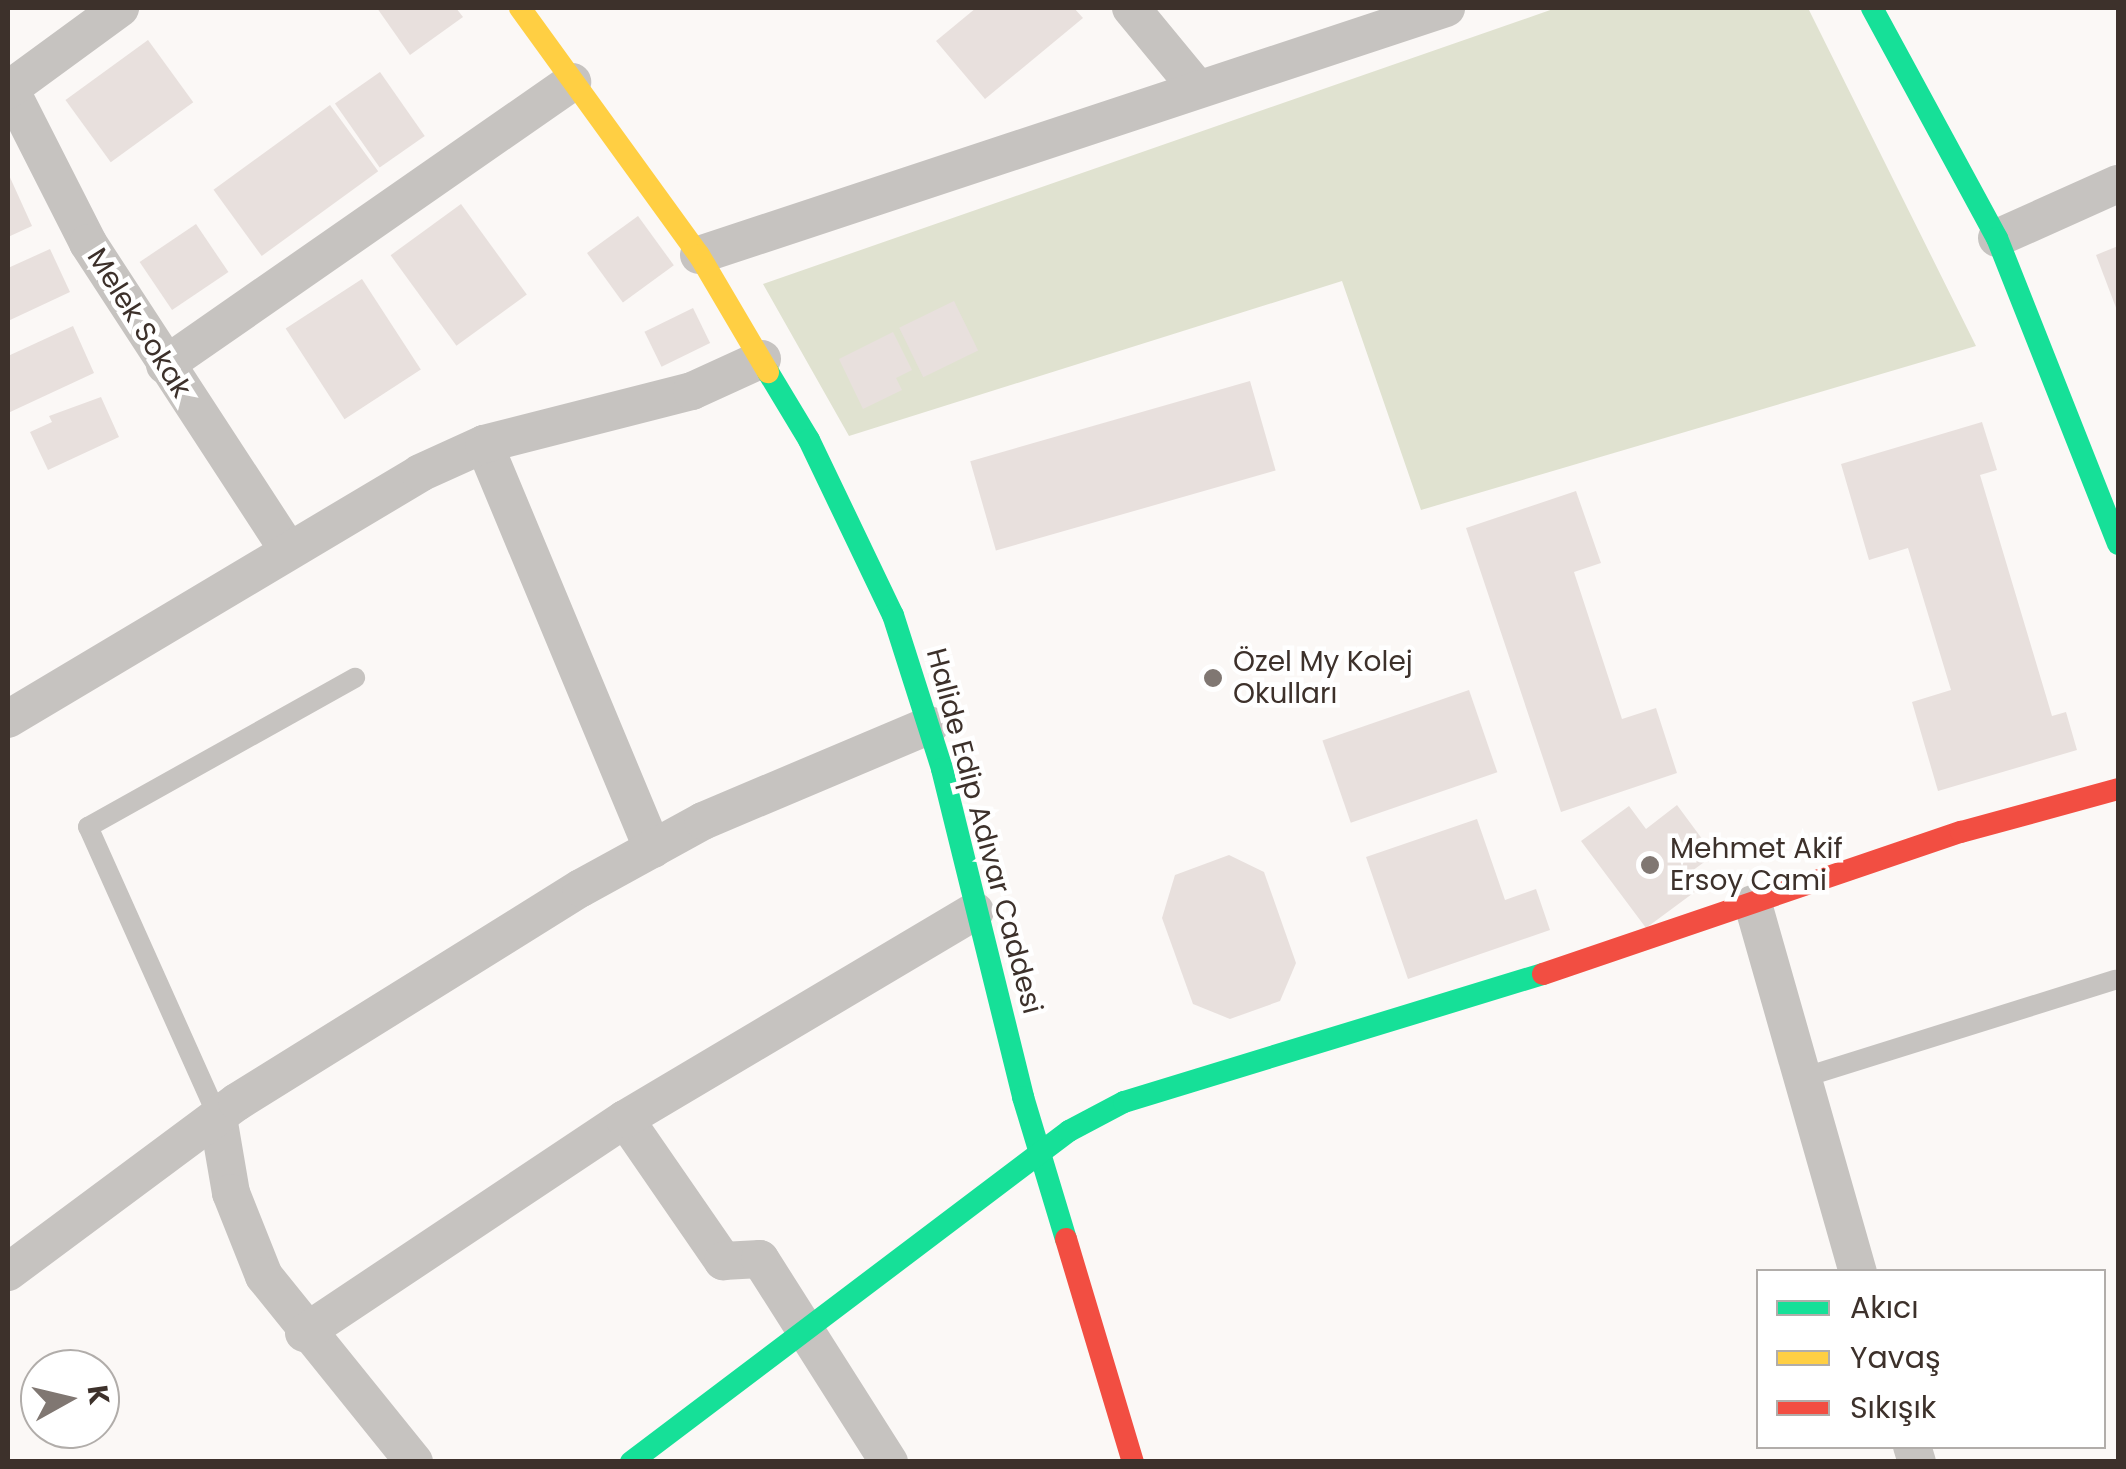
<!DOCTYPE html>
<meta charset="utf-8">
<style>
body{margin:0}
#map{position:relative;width:2126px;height:1469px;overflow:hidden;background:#fbf8f6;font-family:Poppins,sans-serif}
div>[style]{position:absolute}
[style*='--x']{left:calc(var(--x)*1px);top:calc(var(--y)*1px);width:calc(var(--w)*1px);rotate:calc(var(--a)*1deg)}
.green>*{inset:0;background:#e0e2d0}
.building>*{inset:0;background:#e8e0dd;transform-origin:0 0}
.lane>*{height:20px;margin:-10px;padding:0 10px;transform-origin:10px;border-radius:10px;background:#c6c3c0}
.street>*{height:38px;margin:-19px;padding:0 19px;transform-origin:19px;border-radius:19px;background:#c6c3c0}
.fast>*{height:22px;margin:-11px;padding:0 11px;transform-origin:11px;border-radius:11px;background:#16e098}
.slow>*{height:22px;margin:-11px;padding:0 11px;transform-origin:11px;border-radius:11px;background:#ffcf43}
.jam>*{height:22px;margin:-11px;padding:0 11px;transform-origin:11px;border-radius:11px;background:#f24e42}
.dots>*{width:28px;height:28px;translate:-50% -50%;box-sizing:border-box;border:5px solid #fff;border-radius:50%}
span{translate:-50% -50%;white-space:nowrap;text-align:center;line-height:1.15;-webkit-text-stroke:9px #fff;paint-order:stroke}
.street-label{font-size:28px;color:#3d312b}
.poi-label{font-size:28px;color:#3d312b}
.left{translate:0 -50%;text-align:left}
.frame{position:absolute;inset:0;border:10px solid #3d312b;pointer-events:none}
.legend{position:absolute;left:1756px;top:1269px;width:350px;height:180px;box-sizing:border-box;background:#fff;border:2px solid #b1adaa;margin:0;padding:12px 18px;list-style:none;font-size:30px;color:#3d312b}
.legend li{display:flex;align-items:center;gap:20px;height:50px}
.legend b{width:50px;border:2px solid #b1adaa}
.north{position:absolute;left:20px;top:1349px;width:100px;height:100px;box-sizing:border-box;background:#fff;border:2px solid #b1adaa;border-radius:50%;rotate:82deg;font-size:28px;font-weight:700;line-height:40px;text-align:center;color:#3d312b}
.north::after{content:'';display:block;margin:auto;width:35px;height:45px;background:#807772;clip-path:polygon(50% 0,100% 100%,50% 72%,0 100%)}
</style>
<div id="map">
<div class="green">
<i style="clip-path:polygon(1556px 8px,1808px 8px,1976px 346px,1421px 510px,1342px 281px,849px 436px,763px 284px)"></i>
</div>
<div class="building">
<i style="clip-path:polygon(377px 8px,456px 8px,463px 17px,410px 55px)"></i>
<i style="clip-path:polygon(976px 8px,1074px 8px,1083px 18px,985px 99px,936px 41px)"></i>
<i style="left:148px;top:40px;width:77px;height:102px;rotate:54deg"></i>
<i style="left:380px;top:72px;width:78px;height:55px;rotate:55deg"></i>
<i style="left:330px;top:105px;width:82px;height:144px;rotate:54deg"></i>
<i style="clip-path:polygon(8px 173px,32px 226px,8px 237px)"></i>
<i style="left:461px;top:204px;width:112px;height:87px;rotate:54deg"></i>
<i style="left:638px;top:216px;width:61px;height:63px;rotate:54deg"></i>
<i style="left:196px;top:224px;width:58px;height:68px;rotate:56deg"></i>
<i style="clip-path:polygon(2118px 246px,2118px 313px,2096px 255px)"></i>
<i style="clip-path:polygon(50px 249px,70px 292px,8px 321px,8px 268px)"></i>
<i style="left:362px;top:279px;width:108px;height:91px;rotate:57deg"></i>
<i style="left:954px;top:301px;width:55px;height:61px;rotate:64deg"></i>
<i style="left:693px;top:308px;width:39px;height:54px;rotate:64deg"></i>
<i style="clip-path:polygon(73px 326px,94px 373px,8px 413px,8px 356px)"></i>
<i style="clip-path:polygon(893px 332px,912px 370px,896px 378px,902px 390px,863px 409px,839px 359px)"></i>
<i style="left:1250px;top:381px;width:93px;height:291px;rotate:74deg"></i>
<i style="clip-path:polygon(101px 397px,119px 437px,48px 470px,30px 432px,52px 422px,49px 416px)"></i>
<i style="clip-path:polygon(1982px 422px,1997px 470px,1980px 475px,2052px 716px,2066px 712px,2077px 750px,1938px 791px,1912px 702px,1951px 690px,1908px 548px,1869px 560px,1841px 464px)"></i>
<i style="clip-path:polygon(1576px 491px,1601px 563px,1574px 572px,1622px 719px,1656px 708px,1677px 773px,1561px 812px,1466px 528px)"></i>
<i style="left:1469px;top:690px;width:87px;height:155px;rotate:71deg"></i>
<i style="clip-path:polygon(1677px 805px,1714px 855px,1685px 876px,1696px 891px,1646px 928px,1581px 841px,1629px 806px,1646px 829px)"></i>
<i style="clip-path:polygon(1477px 819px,1505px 900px,1536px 889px,1550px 930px,1408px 979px,1366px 857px)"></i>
<i style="clip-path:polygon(1229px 855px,1264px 872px,1296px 963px,1280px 1001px,1230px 1019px,1193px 1004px,1162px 918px,1175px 875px)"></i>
</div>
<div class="lane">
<i style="--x:1805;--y:1077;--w:325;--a:-17.4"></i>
<i style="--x:218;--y:1117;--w:318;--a:-114.1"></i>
<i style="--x:88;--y:827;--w:306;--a:-29.2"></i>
</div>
<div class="street">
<i style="--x:1131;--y:8;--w:104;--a:50.5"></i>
<i style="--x:8;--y:85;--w:177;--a:63.1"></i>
<i style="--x:88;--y:243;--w:366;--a:56.9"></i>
<i style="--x:8;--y:90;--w:139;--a:-36.2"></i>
<i style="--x:1997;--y:238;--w:133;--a:-24.1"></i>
<i style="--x:699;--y:255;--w:787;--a:-18.3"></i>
<i style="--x:165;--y:365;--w:496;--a:-34.8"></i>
<i style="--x:484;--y:444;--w:439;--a:67.4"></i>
<i style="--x:8;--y:719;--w:480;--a:-30.8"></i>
<i style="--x:420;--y:473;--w:70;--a:-24.4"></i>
<i style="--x:484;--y:444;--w:215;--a:-14.3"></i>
<i style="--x:692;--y:391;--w:77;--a:-24.6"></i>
<i style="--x:1753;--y:904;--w:383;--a:74.1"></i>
<i style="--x:218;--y:1117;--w:77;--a:80.3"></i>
<i style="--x:231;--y:1193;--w:89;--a:68.3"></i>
<i style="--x:264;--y:1276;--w:239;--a:51.1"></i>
<i style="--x:625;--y:1119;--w:173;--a:55.4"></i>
<i style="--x:723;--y:1261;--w:37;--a:-3"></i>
<i style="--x:760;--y:1259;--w:241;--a:57.6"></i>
<i style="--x:8;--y:1272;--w:285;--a:-36.6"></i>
<i style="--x:237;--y:1102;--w:405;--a:-31.9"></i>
<i style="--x:581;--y:888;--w:139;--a:-28.8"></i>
<i style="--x:703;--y:821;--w:246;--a:-22.9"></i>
<i style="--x:304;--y:1333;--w:386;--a:-33.7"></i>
<i style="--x:625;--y:1119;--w:407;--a:-30.7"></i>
<i style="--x:1912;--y:1446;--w:17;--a:73"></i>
</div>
<div class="fast">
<i style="--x:1872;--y:8;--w:262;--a:61.5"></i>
<i style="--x:1997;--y:238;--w:329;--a:68.4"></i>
<i style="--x:768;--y:372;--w:79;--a:58.9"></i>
<i style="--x:809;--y:440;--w:194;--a:64.4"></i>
<i style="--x:893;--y:615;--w:162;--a:72.3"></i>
<i style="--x:942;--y:769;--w:338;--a:76.1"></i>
<i style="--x:1023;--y:1097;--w:148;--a:73.2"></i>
<i style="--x:631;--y:1462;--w:549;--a:-37.08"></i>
<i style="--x:1069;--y:1131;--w:62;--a:-27.8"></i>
<i style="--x:1124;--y:1102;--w:438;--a:-17"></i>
</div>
<div class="slow">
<i style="--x:520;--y:8;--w:305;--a:54.1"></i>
<i style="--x:699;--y:255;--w:136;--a:59.5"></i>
</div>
<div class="jam">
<i style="--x:1543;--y:974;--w:441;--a:-18.8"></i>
<i style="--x:1961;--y:832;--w:163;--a:-15.3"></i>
<i style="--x:1066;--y:1239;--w:233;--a:73.3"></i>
</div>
<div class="dots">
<i style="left:1213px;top:678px;background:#807772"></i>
<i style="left:1650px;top:865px;background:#807772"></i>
</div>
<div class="street-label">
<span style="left:139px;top:323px;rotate:58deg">Melek Sokak</span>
<span style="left:984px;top:831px;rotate:75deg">Halide Edip Adıvar Caddesi</span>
</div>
<div class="poi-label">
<span class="left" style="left:1233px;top:678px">Özel My Kolej<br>Okulları</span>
<span class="left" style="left:1670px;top:865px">Mehmet Akif<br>Ersoy Cami</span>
</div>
<div class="frame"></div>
<ul class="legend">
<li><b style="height:12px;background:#16e098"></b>Akıcı</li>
<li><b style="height:12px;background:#ffcf43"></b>Yavaş</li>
<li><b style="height:12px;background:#f24e42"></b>Sıkışık</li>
</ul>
<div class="north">K</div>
</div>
